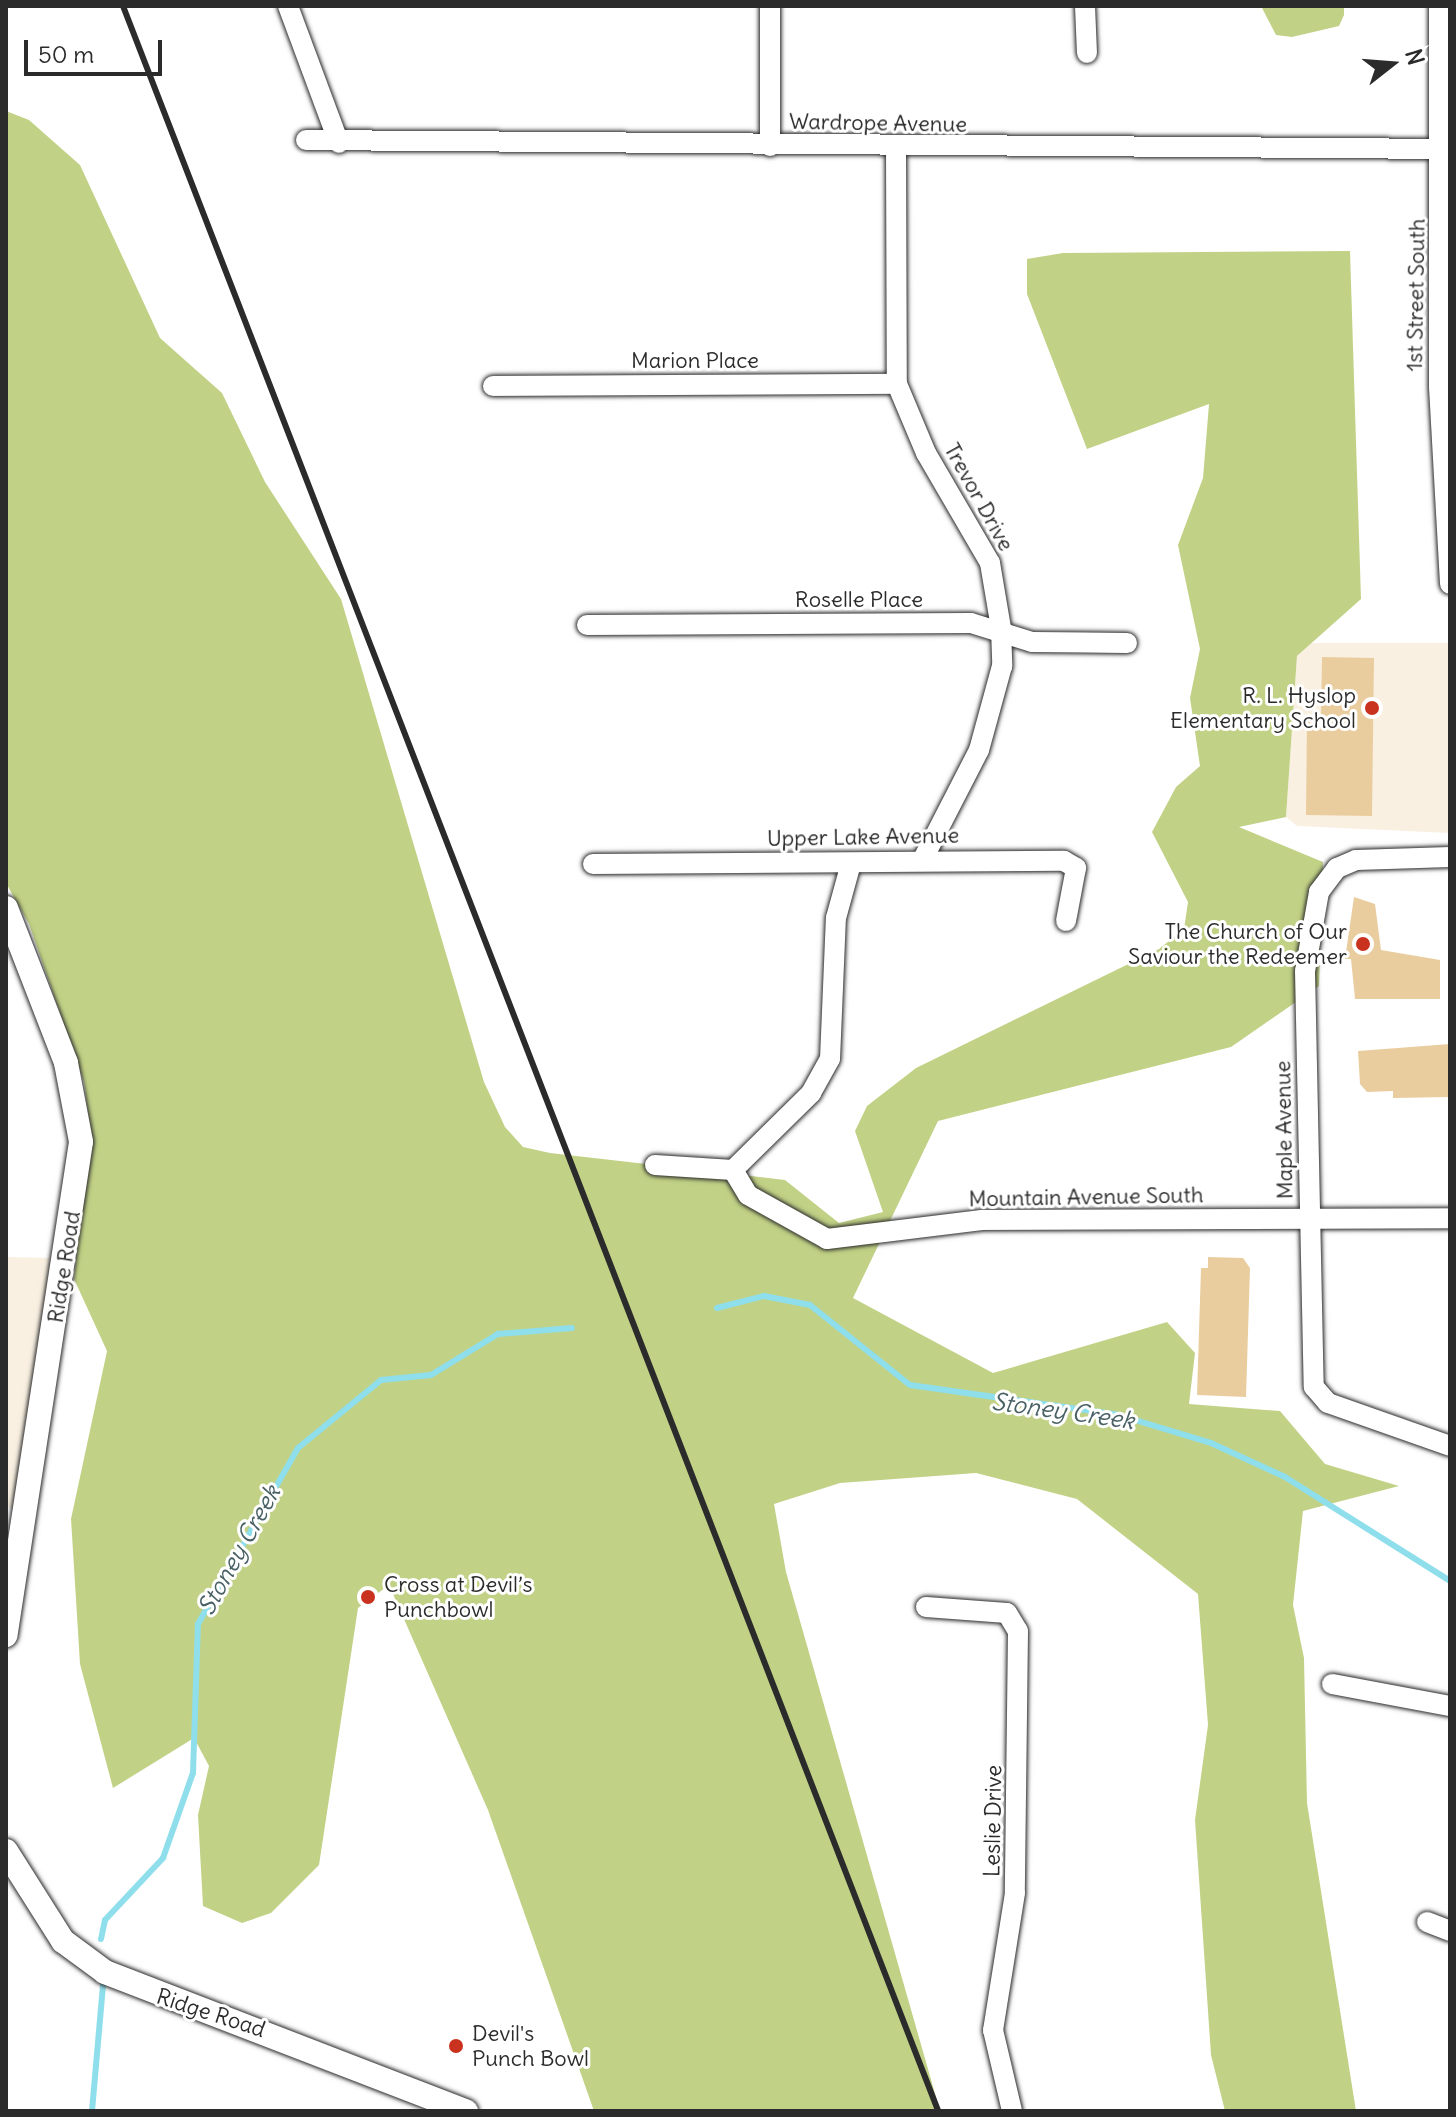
<!DOCTYPE html>
<meta charset="utf-8">
<style>
body{margin:0}
#map{position:relative;width:1456px;height:2117px;overflow:hidden;background:#fff;font-family:Delius,sans-serif}
div>[style]{position:absolute}
[style*='--x']{left:calc(var(--x)*1px);top:calc(var(--y)*1px);width:calc(var(--w)*1px);rotate:calc(var(--a)*1deg)}
.built>*{inset:0;background:#f9f0e2}
.green>*{inset:0;background:#c1d286}
.stream>*{height:6px;margin:-3px;padding:0 3px;transform-origin:3px;border-radius:3px;background:#8fdeec}
.building>*{inset:0;background:#eacd9e}
.roads{filter:drop-shadow(0 0 2px #2b2b2b) drop-shadow(0 0 2px #2b2b2b)}
.minor>*{height:20px;margin:-10px;padding:0 10px;transform-origin:10px;border-radius:10px;background:#fff}
.major>*{height:24px;margin:-12px;padding:0 12px;transform-origin:12px;border-radius:12px;background:#fff}
.rail>*{height:6px;margin:-3px;padding:0 3px;transform-origin:3px;border-radius:3px;background:#2b2b2b}
.dots>*{width:22px;height:22px;translate:-50% -50%;box-sizing:border-box;border:4px solid #fff;border-radius:50%}
span{translate:-50% -50%;white-space:nowrap;text-align:center;line-height:1.15;-webkit-text-stroke:6px #fff;paint-order:stroke}
.street-label{font-size:22px;color:#2b2b2b}
.poi-label{font-size:22px;color:#2b2b2b}
.right{translate:-100% -50%;text-align:right}
.left{translate:0 -50%;text-align:left}
.water-label{font-size:24px;color:#496165;font-style:italic}
.frame{position:absolute;inset:0;border:8px solid #2b2b2b;pointer-events:none}
.north{position:absolute;left:1352px;top:24px;width:80px;height:80px;-webkit-text-stroke:6px #fff;paint-order:stroke;rotate:73deg;font-size:22px;font-weight:700;line-height:32px;text-align:center;color:#2b2b2b}
.north::after{content:'';display:block;margin:auto;width:28px;height:36px;background:#2b2b2b;clip-path:polygon(50% 0,100% 100%,50% 72%,0 100%)}
.scale{position:absolute;left:24px;top:40px;width:138px;height:36px;box-sizing:border-box;border:4px solid #2b2b2b;border-top:0;padding-left:10px;font-size:24px;line-height:28px;white-space:nowrap;color:#2b2b2b;-webkit-text-stroke:6px #fff;paint-order:stroke}
</style>
<div id="map">
<div class="built">
<i style="clip-path:polygon(1312px 643px,1450px 643px,1450px 833px,1297px 826px,1286px 817px,1297px 656px)"></i>
<i style="clip-path:polygon(6px 1257px,54px 1258px,13px 1510px,6px 1505px)"></i>
</div>
<div class="green">
<i style="clip-path:polygon(1261px 6px,1344px 6px,1344px 15px,1339px 26px,1292px 37px,1276px 35px)"></i>
<i style="clip-path:polygon(6px 111px,29px 120px,80px 165px,160px 338px,222px 393px,265px 482px,341px 599px,484px 1082px,505px 1127px,523px 1147px,550px 1153px,785px 1180px,839px 1223px,883px 1212px,855px 1131px,867px 1106px,916px 1068px,1159px 949px,1184px 929px,1188px 902px,1152px 832px,1176px 787px,1200px 766px,1190px 698px,1200px 649px,1178px 545px,1203px 478px,1209px 404px,1087px 449px,1027px 294px,1027px 259px,1063px 253px,1350px 251px,1361px 599px,1297px 656px,1286px 817px,1239px 827px,1323px 862px,1319px 986px,1231px 1047px,938px 1121px,853px 1298px,993px 1373px,1167px 1322px,1195px 1353px,1189px 1404px,1280px 1411px,1325px 1464px,1399px 1486px,1303px 1511px,1293px 1605px,1304px 1658px,1307px 1803px,1356px 2111px,1225px 2111px,1211px 2055px,1195px 1820px,1208px 1725px,1198px 1594px,1077px 1499px,976px 1473px,840px 1483px,774px 1504px,786px 1572px,940px 2111px,594px 2111px,488px 1810px,389px 1585px,358px 1608px,319px 1865px,271px 1913px,242px 1923px,203px 1906px,198px 1815px,209px 1766px,194px 1738px,113px 1788px,80px 1664px,71px 1519px,107px 1351px,74px 1279px,90px 1127px,84px 1082px,29px 924px,6px 883px)"></i>
</div>
<div class="stream">
<i style="--x:717;--y:1308;--w:49;--a:-14.3"></i>
<i style="--x:764;--y:1296;--w:47;--a:11.1"></i>
<i style="--x:810;--y:1305;--w:128;--a:38.7"></i>
<i style="--x:910;--y:1385;--w:207;--a:8.1"></i>
<i style="--x:1115;--y:1414;--w:100;--a:16.8"></i>
<i style="--x:1211;--y:1443;--w:81;--a:24.7"></i>
<i style="--x:1285;--y:1477;--w:195;--a:32.2"></i>
<i style="--x:101;--y:1939;--w:19;--a:-78"></i>
<i style="--x:105;--y:1920;--w:85;--a:-46.9"></i>
<i style="--x:163;--y:1858;--w:90;--a:-70.6"></i>
<i style="--x:193;--y:1773;--w:149;--a:-88.1"></i>
<i style="--x:198;--y:1624;--w:202;--a:-60.4"></i>
<i style="--x:298;--y:1448;--w:107;--a:-39.3"></i>
<i style="--x:381;--y:1380;--w:50;--a:-5.7"></i>
<i style="--x:431;--y:1375;--w:79;--a:-31.5"></i>
<i style="--x:498;--y:1334;--w:74;--a:-4.6"></i>
<i style="--x:92;--y:2111;--w:127;--a:-85"></i>
</div>
<div class="building">
<i style="clip-path:polygon(1322px 657px,1374px 658px,1372px 816px,1306px 815px,1307px 716px,1321px 716px)"></i>
<i style="clip-path:polygon(1354px 897px,1375px 904px,1381px 950px,1440px 960px,1440px 999px,1355px 999px,1351px 959px,1345px 959px)"></i>
<i style="clip-path:polygon(1450px 1044px,1450px 1097px,1393px 1098px,1393px 1091px,1367px 1092px,1360px 1084px,1358px 1051px)"></i>
<i style="clip-path:polygon(1208px 1257px,1243px 1258px,1250px 1268px,1246px 1397px,1197px 1395px,1201px 1268px,1208px 1268px)"></i>
</div>
<div class="roads">
<div class="minor">
<i style="--x:288;--y:6;--w:146;--a:69.6"></i>
<i style="--x:1085;--y:6;--w:47;--a:87.6"></i>
<i style="--x:1439;--y:6;--w:381;--a:90"></i>
<i style="--x:1439;--y:387;--w:197;--a:86.8"></i>
<i style="--x:306;--y:140;--w:1144;--a:0.45"></i>
<i style="--x:770;--y:146;--w:140;--a:-90"></i>
<i style="--x:896;--y:148;--w:236;--a:89.8"></i>
<i style="--x:897;--y:384;--w:75;--a:67.2"></i>
<i style="--x:926;--y:453;--w:127;--a:59.8"></i>
<i style="--x:990;--y:563;--w:66;--a:80.4"></i>
<i style="--x:1001;--y:628;--w:38;--a:88"></i>
<i style="--x:1002;--y:666;--w:87;--a:105.3"></i>
<i style="--x:979;--y:750;--w:120;--a:117.2"></i>
<i style="--x:493;--y:386;--w:404;--a:-0.3"></i>
<i style="--x:587;--y:625;--w:384;--a:-0.3"></i>
<i style="--x:971;--y:623;--w:64;--a:17.3"></i>
<i style="--x:1032;--y:642;--w:95;--a:0.6"></i>
<i style="--x:1450;--y:857;--w:94;--a:178.2"></i>
<i style="--x:1356;--y:860;--w:21;--a:157"></i>
<i style="--x:1337;--y:868;--w:30;--a:127"></i>
<i style="--x:1319;--y:892;--w:80;--a:100"></i>
<i style="--x:1305;--y:971;--w:416;--a:88.8"></i>
<i style="--x:1314;--y:1387;--w:21;--a:49"></i>
<i style="--x:1328;--y:1403;--w:129;--a:19.4"></i>
<i style="--x:593;--y:864;--w:471;--a:-0.4"></i>
<i style="--x:1064;--y:861;--w:14;--a:30"></i>
<i style="--x:1076;--y:868;--w:54;--a:100.7"></i>
<i style="--x:655;--y:1165;--w:78;--a:3.7"></i>
<i style="--x:733;--y:1170;--w:29;--a:59"></i>
<i style="--x:748;--y:1195;--w:90;--a:29.1"></i>
<i style="--x:827;--y:1239;--w:156;--a:-7"></i>
<i style="--x:982;--y:1220;--w:468;--a:-0.2"></i>
<i style="--x:733;--y:1170;--w:110;--a:-44.6"></i>
<i style="--x:811;--y:1093;--w:39;--a:-61"></i>
<i style="--x:830;--y:1059;--w:141;--a:-87.6"></i>
<i style="--x:836;--y:918;--w:57;--a:-74.7"></i>
<i style="--x:926;--y:1607;--w:81;--a:4.2"></i>
<i style="--x:1007;--y:1613;--w:21;--a:59"></i>
<i style="--x:1018;--y:1631;--w:262;--a:90.7"></i>
<i style="--x:1015;--y:1893;--w:139;--a:99.1"></i>
<i style="--x:993;--y:2030;--w:83;--a:76.8"></i>
<i style="--x:1332;--y:1684;--w:120;--a:10.6"></i>
<i style="--x:1427;--y:1922;--w:25;--a:21"></i>
</div>
<div class="major">
<i style="--x:6;--y:908;--w:166;--a:68.8"></i>
<i style="--x:66;--y:1063;--w:80;--a:79.2"></i>
<i style="--x:81;--y:1142;--w:499;--a:98.7"></i>
<i style="--x:6;--y:1851;--w:107;--a:57.7"></i>
<i style="--x:63;--y:1941;--w:52;--a:36.4"></i>
<i style="--x:105;--y:1972;--w:387;--a:21.1"></i>
</div>
</div>
<div class="rail">
<i style="--x:123;--y:6;--w:2257;--a:68.83"></i>
</div>
<div class="dots">
<i style="left:1372px;top:708px;background:#c8321e"></i>
<i style="left:1363px;top:944px;background:#c8321e"></i>
<i style="left:368px;top:1597px;background:#c8321e"></i>
<i style="left:456px;top:2046px;background:#c8321e"></i>
</div>
<div class="street-label">
<span style="left:878px;top:123px;rotate:1deg">Wardrope Avenue</span>
<span style="left:1416px;top:295px;rotate:-89deg">1st Street South</span>
<span style="left:695px;top:361px">Marion Place</span>
<span style="left:979px;top:497px;rotate:61deg">Trevor Drive</span>
<span style="left:859px;top:600px">Roselle Place</span>
<span style="left:863px;top:837px;rotate:-1deg">Upper Lake Avenue</span>
<span style="left:1284px;top:1130px;rotate:-91deg">Maple Avenue</span>
<span style="left:1086px;top:1197px;rotate:-1deg">Mountain Avenue South</span>
<span style="left:64px;top:1267px;rotate:-81deg">Ridge Road</span>
<span style="left:993px;top:1821px;rotate:-89deg">Leslie Drive</span>
<span style="left:211px;top:2013px;rotate:18deg">Ridge Road</span>
</div>
<div class="poi-label">
<span class="right" style="left:1356px;top:708px">R. L. Hyslop<br>Elementary School</span>
<span class="right" style="left:1347px;top:944px">The Church of Our<br>Saviour the Redeemer</span>
<span class="left" style="left:384px;top:1597px">Cross at Devil’s<br>Punchbowl</span>
<span class="left" style="left:472px;top:2046px">Devil's<br>Punch Bowl</span>
</div>
<div class="water-label">
<span style="left:1063px;top:1411px;rotate:8deg">Stoney Creek</span>
<span style="left:239px;top:1550px;rotate:-61deg">Stoney Creek</span>
</div>
<div class="frame"></div>
<div class="north">N</div>
<div class="scale">50 m</div>
</div>
